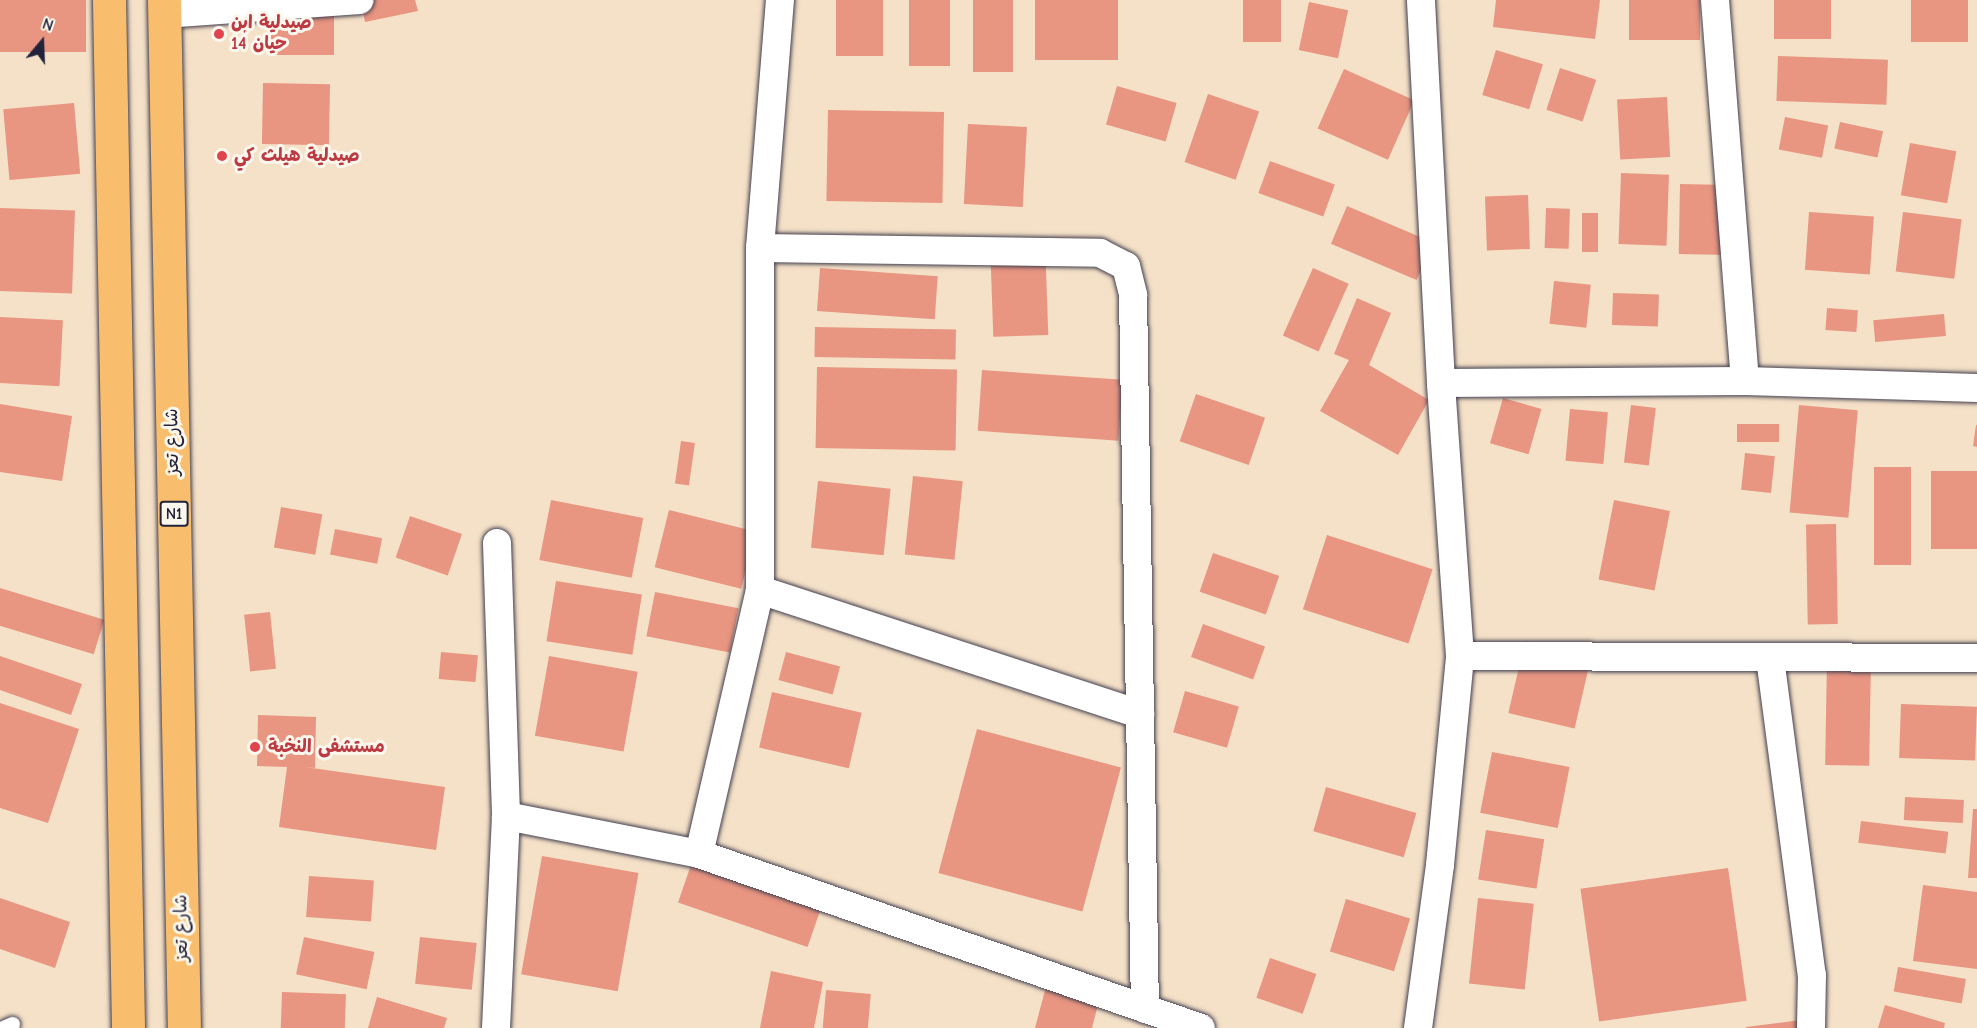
<!DOCTYPE html>
<meta charset="utf-8">
<style>
body{margin:0}
#map{position:relative;width:1977px;height:1028px;overflow:hidden;background:#f5e1c7;font-family:"Comic Neue","Playpen Sans Arabic",sans-serif}
div>[style]{position:absolute}
[style*='--x']{left:calc(var(--x)*1px);top:calc(var(--y)*1px);width:calc(var(--w)*1px);rotate:calc(var(--a)*1deg)}
.building>*{inset:0;background:#e89581;transform-origin:0 0}
.roads{filter:drop-shadow(0 0 2px #423f50) drop-shadow(0 0 2px #423f50)}
.lane>*{height:15px;margin:-7.5px;padding:0 7.5px;transform-origin:7.5px;border-radius:7.5px;background:#fff}
.street>*{height:28px;margin:-14px;padding:0 14px;transform-origin:14px;border-radius:14px;background:#fff}
.highway>*{height:33px;margin:-16.5px;padding:0 16.5px;transform-origin:16.5px;border-radius:16.5px;background:#f9be6d}
.dots>*{width:16px;height:16px;translate:-50% -50%;box-sizing:border-box;border:3px solid #fbf7ec;border-radius:50%}
span{translate:-50% -50%;white-space:nowrap;text-align:center;line-height:1.15;-webkit-text-stroke:6px #fbf7ec;paint-order:stroke}
.shield-label span{padding:2px 4px;background:#fbf7ec;border:2px solid;border-radius:4px;-webkit-text-stroke-width:0}
.shield-label{font-size:16px;color:#22223b;font-weight:700}
.health-label{font-size:18px;color:#be3a42;font-weight:700}
.left{translate:0 -50%;text-align:left}
.street-label{font-size:18px;color:#22223b}
.north{position:absolute;left:12px;top:12px;width:60px;height:60px;-webkit-text-stroke:4px #fbf7ec;paint-order:stroke;rotate:19deg;font-size:16px;font-weight:700;line-height:24px;text-align:center;color:#22223b}
.north::after{content:'';display:block;margin:auto;width:21px;height:27px;background:#22223b;clip-path:polygon(50% 0,100% 100%,50% 72%,0 100%)}
</style>
<div id="map">
<div class="building">
<i style="left:0;top:0;width:86px;height:52px"></i>
<i style="left:271px;top:0;width:63px;height:55px"></i>
<i style="clip-path:polygon(361px 0,415px 0,418px 11px,365px 22px)"></i>
<i style="left:836px;top:0;width:47px;height:56px"></i>
<i style="left:909px;top:0;width:41px;height:66px"></i>
<i style="left:973px;top:0;width:40px;height:72px"></i>
<i style="left:1035px;top:0;width:83px;height:60px"></i>
<i style="left:1243px;top:0;width:38px;height:42px"></i>
<i style="clip-path:polygon(1496px 0,1600px 0,1595px 39px,1493px 27px)"></i>
<i style="left:1629px;top:0;width:71px;height:40px"></i>
<i style="left:1774px;top:0;width:57px;height:39px"></i>
<i style="left:1911px;top:0;width:57px;height:42px"></i>
<i style="left:1309px;top:2px;width:40px;height:49px;rotate:12deg"></i>
<i style="left:1496px;top:50px;width:49px;height:47px;rotate:17deg"></i>
<i style="left:1778px;top:56px;width:110px;height:45px;rotate:2deg"></i>
<i style="left:1560px;top:68px;width:38px;height:44px;rotate:18deg"></i>
<i style="left:1344px;top:69px;width:77px;height:65px;rotate:24deg"></i>
<i style="left:263px;top:83px;width:67px;height:61px;rotate:1deg"></i>
<i style="left:1117px;top:86px;width:62px;height:40px;rotate:16deg"></i>
<i style="left:1208px;top:94px;width:54px;height:72px;rotate:19deg"></i>
<i style="left:1667px;top:97px;width:60px;height:50px;rotate:87deg"></i>
<i style="left:74px;top:103px;width:71px;height:71px;rotate:85deg"></i>
<i style="left:828px;top:110px;width:116px;height:91px;rotate:1deg"></i>
<i style="left:1785px;top:117px;width:44px;height:33px;rotate:11deg"></i>
<i style="left:1840px;top:122px;width:44px;height:27px;rotate:12deg"></i>
<i style="left:968px;top:124px;width:59px;height:80px;rotate:3deg"></i>
<i style="left:1910px;top:143px;width:47px;height:53px;rotate:10deg"></i>
<i style="left:1270px;top:161px;width:69px;height:34px;rotate:20deg"></i>
<i style="left:1621px;top:173px;width:48px;height:71px;rotate:2deg"></i>
<i style="left:1680px;top:184px;width:51px;height:70px;rotate:1deg"></i>
<i style="left:1528px;top:195px;width:54px;height:43px;rotate:88deg"></i>
<i style="left:1347px;top:206px;width:93px;height:41px;rotate:23deg"></i>
<i style="left:0;top:208px;width:75px;height:83px;rotate:2deg"></i>
<i style="left:1546px;top:208px;width:24px;height:40px;rotate:2deg"></i>
<i style="left:1809px;top:212px;width:65px;height:58px;rotate:4deg"></i>
<i style="left:1903px;top:212px;width:59px;height:60px;rotate:7deg"></i>
<i style="left:1582px;top:213px;width:16px;height:39px"></i>
<i style="left:1045px;top:241px;width:94px;height:55px;rotate:88deg"></i>
<i style="left:820px;top:268px;width:118px;height:43px;rotate:4deg"></i>
<i style="left:1313px;top:268px;width:39px;height:74px;rotate:24deg"></i>
<i style="left:1554px;top:281px;width:37px;height:43px;rotate:6deg"></i>
<i style="left:1613px;top:293px;width:46px;height:32px;rotate:2deg"></i>
<i style="clip-path:polygon(1357px 298px,1391px 313px,1369px 365px,1429px 400px,1398px 455px,1320px 411px,1349px 360px,1334px 354px)"></i>
<i style="left:1827px;top:308px;width:31px;height:22px;rotate:4deg"></i>
<i style="left:1944px;top:314px;width:22px;height:71px;rotate:85deg"></i>
<i style="left:0;top:317px;width:63px;height:66px;rotate:3deg"></i>
<i style="left:815px;top:327px;width:141px;height:30px;rotate:1deg"></i>
<i style="left:817px;top:367px;width:140px;height:81px;rotate:1deg"></i>
<i style="left:982px;top:370px;width:141px;height:61px;rotate:4deg"></i>
<i style="left:1196px;top:394px;width:73px;height:50px;rotate:19deg"></i>
<i style="left:1503px;top:398px;width:40px;height:47px;rotate:16deg"></i>
<i style="clip-path:polygon(0 404px,72px 416px,62px 481px,0 472px)"></i>
<i style="left:1631px;top:405px;width:25px;height:58px;rotate:7deg"></i>
<i style="left:1799px;top:405px;width:59px;height:108px;rotate:5deg"></i>
<i style="left:1570px;top:409px;width:38px;height:52px;rotate:5deg"></i>
<i style="left:1779px;top:424px;width:18px;height:42px;rotate:90deg"></i>
<i style="clip-path:polygon(1976px 425px,1977px 425px,1977px 447px,1973px 446px)"></i>
<i style="left:681px;top:441px;width:14px;height:43px;rotate:8deg"></i>
<i style="left:1745px;top:453px;width:30px;height:37px;rotate:6deg"></i>
<i style="left:1874px;top:467px;width:37px;height:98px"></i>
<i style="left:1977px;top:471px;width:78px;height:46px;rotate:90deg"></i>
<i style="left:913px;top:476px;width:50px;height:79px;rotate:6deg"></i>
<i style="left:818px;top:481px;width:73px;height:67px;rotate:6deg"></i>
<i style="left:551px;top:500px;width:94px;height:61px;rotate:11deg"></i>
<i style="left:1614px;top:500px;width:57px;height:81px;rotate:11deg"></i>
<i style="left:281px;top:507px;width:42px;height:41px;rotate:10deg"></i>
<i style="left:669px;top:510px;width:89px;height:59px;rotate:14deg"></i>
<i style="left:410px;top:516px;width:55px;height:44px;rotate:19deg"></i>
<i style="left:1836px;top:524px;width:100px;height:30px;rotate:89deg"></i>
<i style="left:335px;top:529px;width:48px;height:26px;rotate:11deg"></i>
<i style="left:1327px;top:535px;width:111px;height:78px;rotate:18deg"></i>
<i style="left:1213px;top:553px;width:70px;height:41px;rotate:19deg"></i>
<i style="left:556px;top:581px;width:87px;height:61px;rotate:9deg"></i>
<i style="left:0;top:588px;width:109px;height:36px;rotate:17deg"></i>
<i style="left:655px;top:592px;width:85px;height:45px;rotate:11deg"></i>
<i style="left:270px;top:612px;width:57px;height:26px;rotate:84deg"></i>
<i style="left:1203px;top:624px;width:66px;height:35px;rotate:20deg"></i>
<i style="left:1525px;top:641px;width:68px;height:74px;rotate:13deg"></i>
<i style="left:441px;top:652px;width:37px;height:27px;rotate:5deg"></i>
<i style="left:786px;top:652px;width:56px;height:29px;rotate:15deg"></i>
<i style="clip-path:polygon(0 656px,82px 684px,71px 715px,0 690px)"></i>
<i style="left:549px;top:656px;width:90px;height:81px;rotate:10deg"></i>
<i style="left:1827px;top:659px;width:44px;height:106px;rotate:1deg"></i>
<i style="left:1185px;top:691px;width:56px;height:43px;rotate:16deg"></i>
<i style="left:772px;top:692px;width:92px;height:57px;rotate:13deg"></i>
<i style="clip-path:polygon(0 703px,79px 729px,48px 823px,0 808px)"></i>
<i style="left:1901px;top:704px;width:76px;height:54px;rotate:2deg"></i>
<i style="clip-path:polygon(258px 715px,316px 717px,315px 768px,305px 767px,445px 787px,436px 850px,279px 827px,287px 767px,257px 766px)"></i>
<i style="left:977px;top:729px;width:149px;height:149px;rotate:15deg"></i>
<i style="left:1492px;top:752px;width:79px;height:62px;rotate:11deg"></i>
<i style="left:1326px;top:787px;width:94px;height:46px;rotate:16deg"></i>
<i style="left:1905px;top:797px;width:59px;height:23px;rotate:3deg"></i>
<i style="clip-path:polygon(1973px 809px,1977px 809px,1977px 878px,1968px 878px)"></i>
<i style="left:1861px;top:821px;width:88px;height:22px;rotate:7deg"></i>
<i style="left:1486px;top:830px;width:59px;height:50px;rotate:9deg"></i>
<i style="left:542px;top:856px;width:98px;height:120px;rotate:10deg"></i>
<i style="left:693px;top:859px;width:137px;height:46px;rotate:19deg"></i>
<i style="left:1728px;top:868px;width:134px;height:149px;rotate:82deg"></i>
<i style="left:309px;top:876px;width:65px;height:41px;rotate:4deg"></i>
<i style="clip-path:polygon(1923px 885px,1977px 892px,1977px 969px,1913px 961px)"></i>
<i style="clip-path:polygon(0 898px,70px 922px,55px 968px,0 949px)"></i>
<i style="left:1478px;top:898px;width:56px;height:86px;rotate:6deg"></i>
<i style="left:1346px;top:899px;width:67px;height:55px;rotate:17deg"></i>
<i style="left:304px;top:937px;width:72px;height:38px;rotate:12deg"></i>
<i style="left:420px;top:937px;width:57px;height:47px;rotate:6deg"></i>
<i style="left:1270px;top:958px;width:49px;height:42px;rotate:19deg"></i>
<i style="left:1898px;top:967px;width:69px;height:25px;rotate:10deg"></i>
<i style="clip-path:polygon(771px 971px,823px 982px,814px 1028px,760px 1028px)"></i>
<i style="clip-path:polygon(1047px 983px,1100px 997px,1092px 1028px,1035px 1028px)"></i>
<i style="left:826px;top:990px;width:45px;height:38px;rotate:5deg"></i>
<i style="left:282px;top:992px;width:64px;height:36px;rotate:2deg"></i>
<i style="clip-path:polygon(377px 997px,447px 1018px,444px 1028px,368px 1028px)"></i>
<i style="clip-path:polygon(1885px 1005px,1945px 1023px,1944px 1028px,1878px 1028px)"></i>
<i style="clip-path:polygon(1801px 1020px,1802px 1028px,1746px 1028px,1746px 1027px)"></i>
</div>
<div class="roads">
<div class="lane">
<i style="--x:3;--y:1028;--w:10;--a:-24"></i>
</div>
<div class="street">
<i style="--x:1715;--y:0;--w:382;--a:85.5"></i>
<i style="--x:164;--y:14;--w:196;--a:-4.1"></i>
<i style="--x:760;--y:248;--w:340;--a:0.8"></i>
<i style="--x:1100;--y:253;--w:29;--a:27"></i>
<i style="--x:1126;--y:266;--w:30;--a:76"></i>
<i style="--x:1133;--y:295;--w:714;--a:89.04"></i>
<i style="--x:1441;--y:383;--w:304;--a:-0.4"></i>
<i style="--x:1745;--y:381;--w:232;--a:1.7"></i>
<i style="--x:497;--y:543;--w:273;--a:88.1"></i>
<i style="--x:760;--y:590;--w:400;--a:18.1"></i>
<i style="--x:1460;--y:656;--w:517;--a:0.22"></i>
<i style="--x:1770;--y:658;--w:320;--a:82.5"></i>
<i style="--x:1812;--y:975;--w:53;--a:91.1"></i>
<i style="--x:699;--y:854;--w:271;--a:-77"></i>
<i style="--x:760;--y:590;--w:342;--a:-90"></i>
<i style="--x:760;--y:248;--w:249;--a:-85.4"></i>
<i style="--x:496;--y:1028;--w:212;--a:-87.3"></i>
<i style="--x:506;--y:816;--w:197;--a:11.1"></i>
<i style="--x:699;--y:854;--w:531;--a:19.12"></i>
<i style="--x:1418;--y:1028;--w:164;--a:-82.3"></i>
<i style="--x:1440;--y:865;--w:210;--a:-84.5"></i>
<i style="--x:1460;--y:656;--w:274;--a:-94"></i>
<i style="--x:1441;--y:383;--w:384;--a:-93"></i>
</div>
<div class="highway">
<i style="--x:109;--y:0;--w:1028;--a:88.94"></i>
<i style="--x:164;--y:0;--w:1028;--a:88.89"></i>
</div>
</div>
<div class="dots">
<i style="left:219px;top:34px;background:#e0444e"></i>
<i style="left:222px;top:156px;background:#e0444e"></i>
<i style="left:255px;top:747px;background:#e0444e"></i>
</div>
<div class="shield-label">
<span style="left:174px;top:514px">N1</span>
</div>
<div class="health-label">
<span class="left" style="left:231px;top:34px">صيدلية ابن<br>حيان 14</span>
<span class="left" style="left:234px;top:156px">صيدلية هيلث كي</span>
<span class="left" style="left:268px;top:747px">مستشفى النخبة</span>
</div>
<div class="street-label">
<span style="left:173px;top:442px;rotate:-91deg">شارع تعز</span>
<span style="left:182px;top:928px;rotate:-91deg">شارع تعز</span>
</div>
<div class="north">N</div>
</div>
